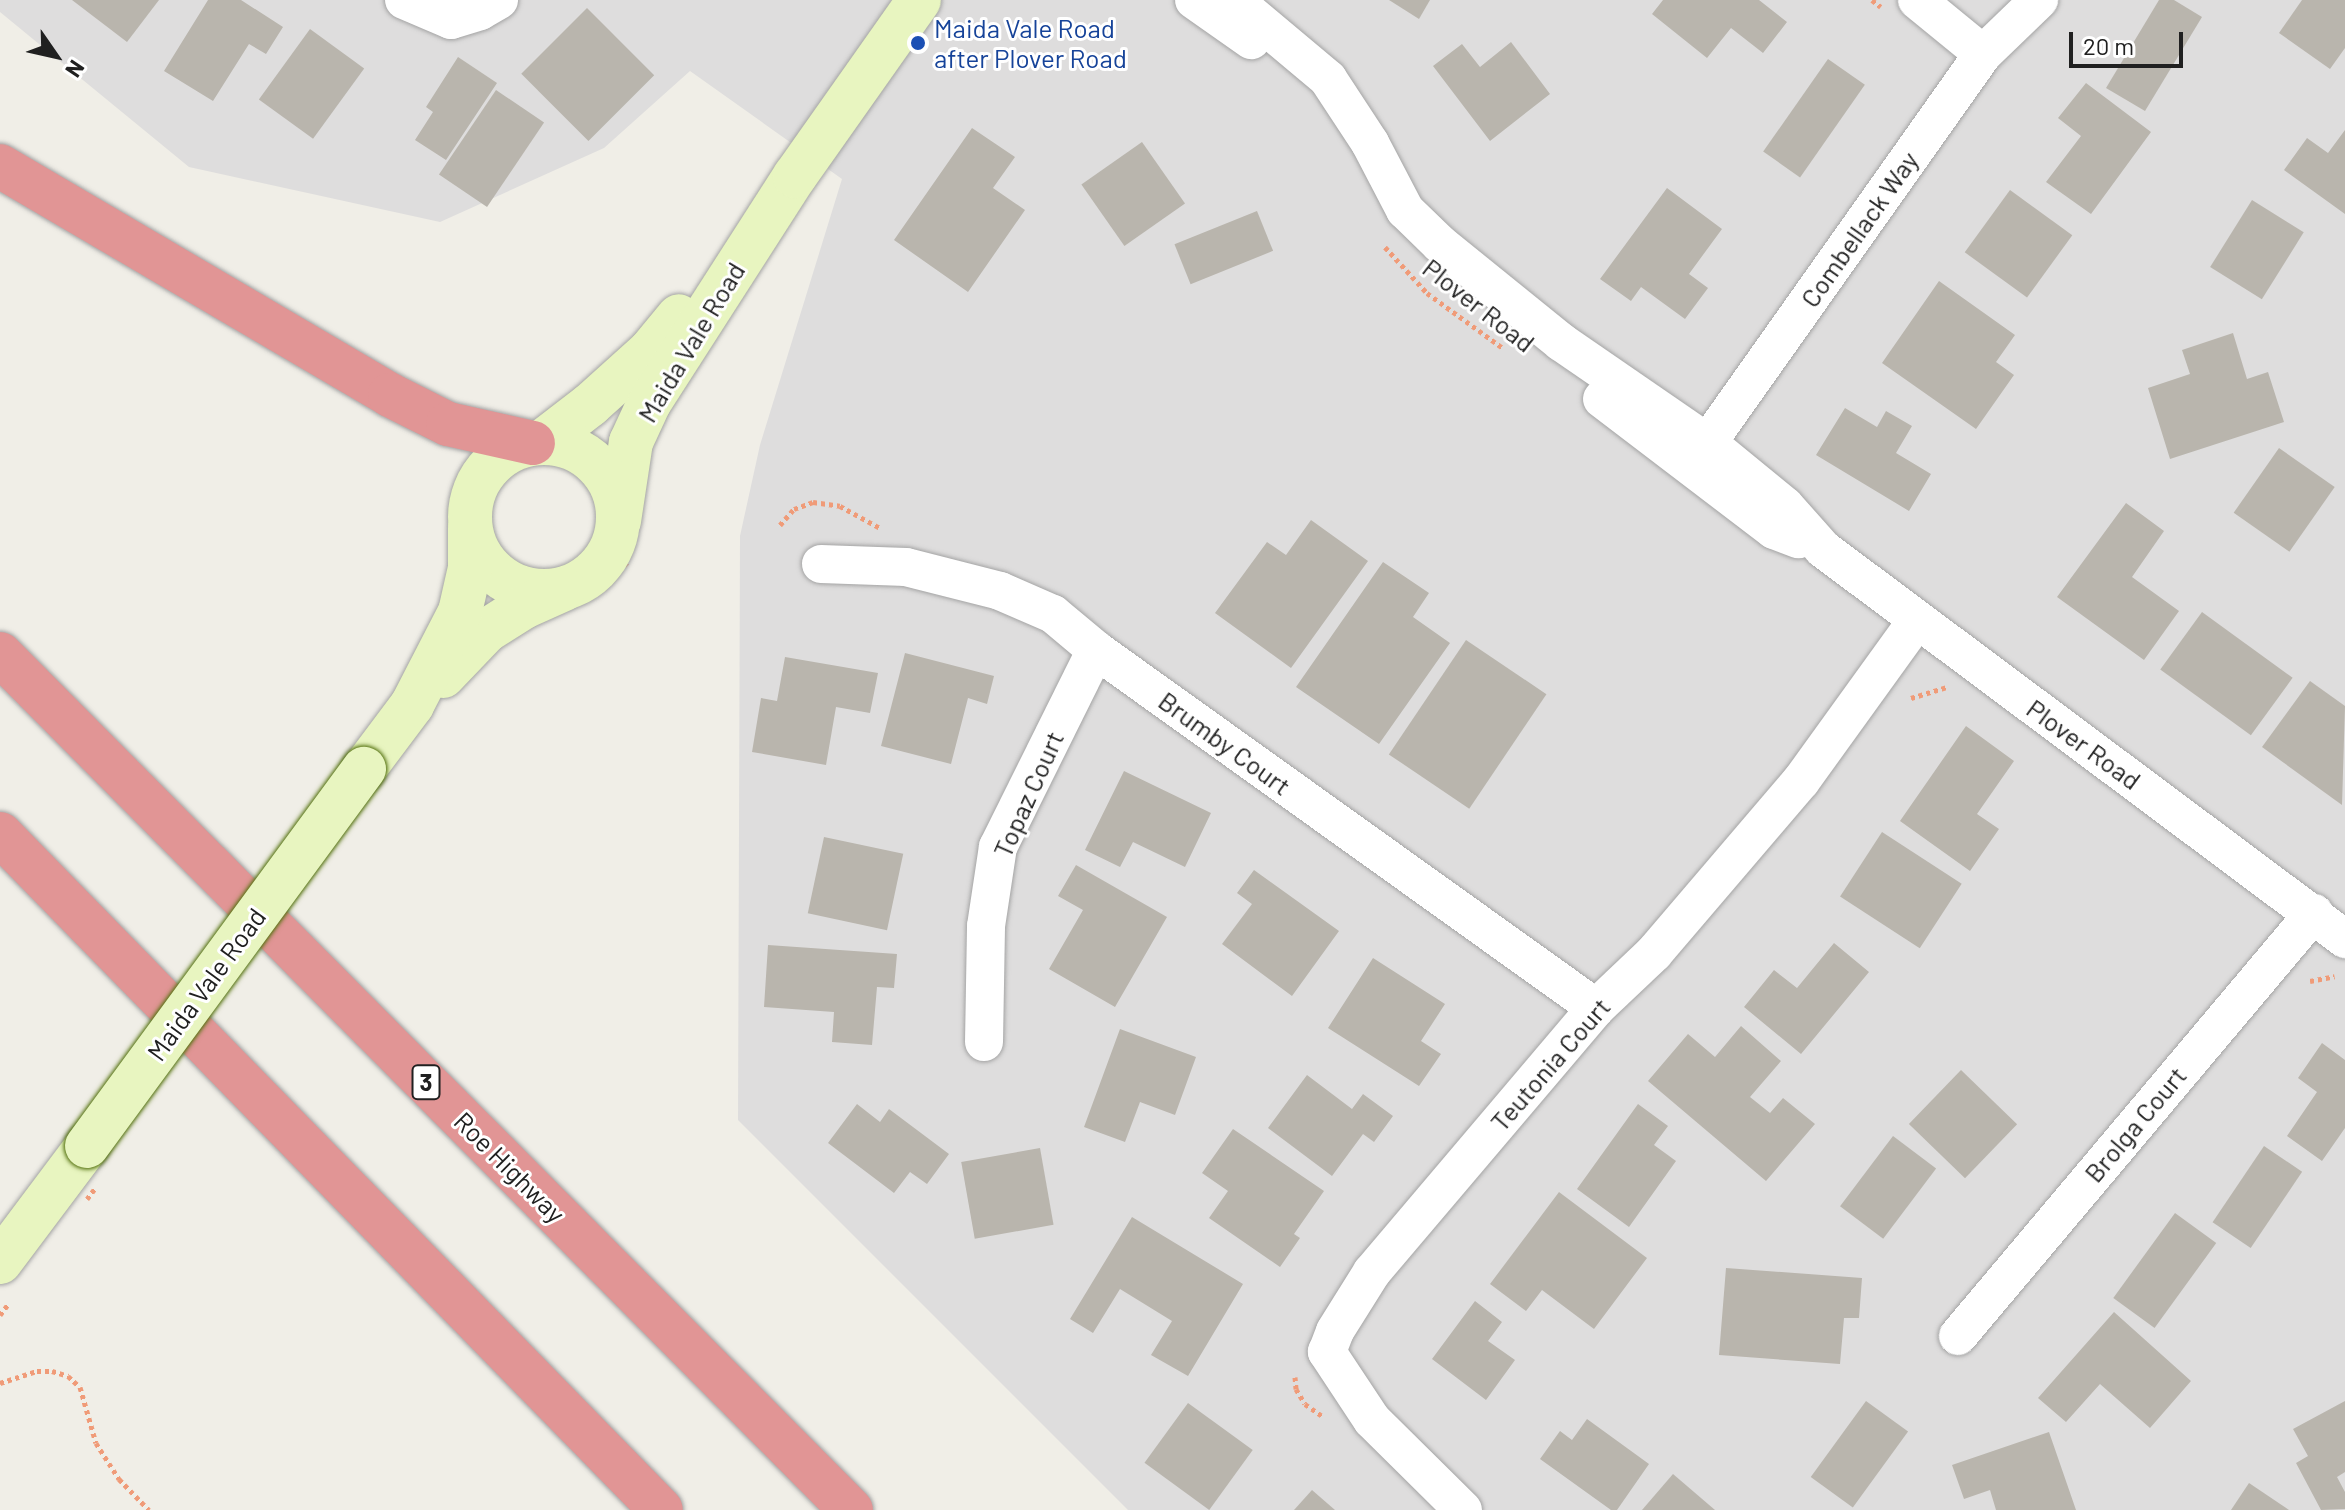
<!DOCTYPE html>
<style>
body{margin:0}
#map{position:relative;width:2345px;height:1510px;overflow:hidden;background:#f0eee7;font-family:Barlow,sans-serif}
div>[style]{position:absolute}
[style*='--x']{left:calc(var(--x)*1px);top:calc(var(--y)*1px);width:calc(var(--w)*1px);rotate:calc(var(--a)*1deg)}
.residential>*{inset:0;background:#dedddd}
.building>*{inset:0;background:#b9b5ad;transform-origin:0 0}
.path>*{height:5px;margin-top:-2.5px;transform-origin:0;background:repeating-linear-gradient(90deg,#f09b78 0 4px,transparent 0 8px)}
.roads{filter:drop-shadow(0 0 2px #a4a4a4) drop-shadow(0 0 2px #a4a4a4)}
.minor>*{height:38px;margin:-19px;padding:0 19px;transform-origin:19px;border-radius:19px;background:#fff}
.secondary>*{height:44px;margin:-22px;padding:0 22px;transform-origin:22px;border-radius:22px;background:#e8f5c0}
.secondary>.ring{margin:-22px;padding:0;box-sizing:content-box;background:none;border:44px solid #e8f5c0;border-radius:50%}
.motorway>*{height:44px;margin:-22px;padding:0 22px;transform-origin:22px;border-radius:22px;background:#e19595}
.path-bridge>*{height:5px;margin-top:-2.5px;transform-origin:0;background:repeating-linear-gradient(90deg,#f09b78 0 4px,transparent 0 8px)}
.bridges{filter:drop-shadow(0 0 2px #53710d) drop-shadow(0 0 2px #53710d)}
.secondary-bridge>*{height:44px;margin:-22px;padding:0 22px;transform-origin:22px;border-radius:22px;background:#e8f5c0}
.dots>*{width:22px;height:22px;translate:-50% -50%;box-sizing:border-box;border:4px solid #fff;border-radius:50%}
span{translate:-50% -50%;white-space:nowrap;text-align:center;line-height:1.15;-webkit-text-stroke:6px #fff;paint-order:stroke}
.shield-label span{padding:2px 6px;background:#fff;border:2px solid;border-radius:6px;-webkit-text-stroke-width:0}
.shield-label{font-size:24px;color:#202020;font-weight:700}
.transit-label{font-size:26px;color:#164399}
.left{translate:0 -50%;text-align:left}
.street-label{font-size:26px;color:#202020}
.north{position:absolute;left:16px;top:16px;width:80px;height:80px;-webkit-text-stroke:6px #fff;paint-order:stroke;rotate:124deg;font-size:22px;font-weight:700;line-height:32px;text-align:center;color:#202020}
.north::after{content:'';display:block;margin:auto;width:28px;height:36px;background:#202020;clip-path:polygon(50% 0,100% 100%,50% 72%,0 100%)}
.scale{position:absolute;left:2069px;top:32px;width:114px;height:36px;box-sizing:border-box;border:4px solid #202020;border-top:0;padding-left:10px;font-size:24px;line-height:28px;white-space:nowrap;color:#202020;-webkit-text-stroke:6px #fff;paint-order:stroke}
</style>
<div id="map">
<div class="residential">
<i style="clip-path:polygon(0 0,2345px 0,2345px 1510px,1128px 1510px,738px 1120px,740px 536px,760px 445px,842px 179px,690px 71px,604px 148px,440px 222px,189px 167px,0 12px)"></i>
</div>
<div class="building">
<i style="clip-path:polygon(72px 0,159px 0,127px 42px)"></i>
<i style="clip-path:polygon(208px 0,241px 0,283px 27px,266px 54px,249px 44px,213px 101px,164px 71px)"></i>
<i style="clip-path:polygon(1389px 0,1430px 0,1419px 19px)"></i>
<i style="clip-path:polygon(1663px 0,1759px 0,1787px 22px,1763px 53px,1731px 28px,1707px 58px,1652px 14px)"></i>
<i style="clip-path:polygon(2159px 0,2174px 0,2202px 17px,2145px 111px,2106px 88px)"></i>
<i style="clip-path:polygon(2302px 0,2345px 0,2345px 48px,2330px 69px,2279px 33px)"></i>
<i style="left:587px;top:8px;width:95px;height:93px;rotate:45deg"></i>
<i style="left:310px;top:29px;width:67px;height:87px;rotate:36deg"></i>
<i style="clip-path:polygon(1511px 42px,1550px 94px,1490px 141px,1433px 66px,1462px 44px,1480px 67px)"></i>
<i style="clip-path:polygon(458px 57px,497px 83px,446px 160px,415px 140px,433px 112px,426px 107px)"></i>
<i style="left:1828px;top:59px;width:45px;height:113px;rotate:35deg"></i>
<i style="clip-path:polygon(2086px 83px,2151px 132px,2091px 214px,2046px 182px,2081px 136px,2058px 118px)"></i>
<i style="left:496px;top:90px;width:58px;height:102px;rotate:34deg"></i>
<i style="clip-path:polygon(972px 128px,1015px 157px,993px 188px,1025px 210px,968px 292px,894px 240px)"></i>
<i style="clip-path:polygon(2345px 130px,2345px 214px,2284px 170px,2307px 138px,2328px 153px)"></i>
<i style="left:1142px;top:142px;width:75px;height:74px;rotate:55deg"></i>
<i style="clip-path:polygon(1667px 188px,1722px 229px,1689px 274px,1708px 288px,1685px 319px,1641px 287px,1631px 301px,1600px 279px)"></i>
<i style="left:2010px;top:190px;width:77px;height:77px;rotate:36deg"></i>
<i style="left:2252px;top:200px;width:61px;height:79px;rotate:32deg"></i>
<i style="left:1257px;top:211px;width:43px;height:89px;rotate:68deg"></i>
<i style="clip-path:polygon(1939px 281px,2015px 335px,1996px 362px,2014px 375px,1976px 429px,1882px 363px)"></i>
<i style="clip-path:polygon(2233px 333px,2247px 379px,2268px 372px,2284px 422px,2170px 459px,2148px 388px,2190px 374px,2182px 350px)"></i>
<i style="clip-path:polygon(1845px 408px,1877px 427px,1886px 411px,1912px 426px,1896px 453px,1931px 474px,1909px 511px,1816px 455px)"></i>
<i style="left:2279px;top:448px;width:68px;height:79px;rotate:35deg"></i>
<i style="clip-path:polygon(2126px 503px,2164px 531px,2132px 577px,2179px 611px,2144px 660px,2057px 597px)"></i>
<i style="clip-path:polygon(1311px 520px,1368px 561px,1291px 668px,1215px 613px,1267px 542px,1286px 555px)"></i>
<i style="clip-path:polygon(1383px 562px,1429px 593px,1413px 617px,1450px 643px,1379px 744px,1296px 687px)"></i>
<i style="left:2202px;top:612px;width:112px;height:71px;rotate:36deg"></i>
<i style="left:1466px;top:640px;width:97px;height:138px;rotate:34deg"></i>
<i style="clip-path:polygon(905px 653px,994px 676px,987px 704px,968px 698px,951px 764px,881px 746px)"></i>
<i style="clip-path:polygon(785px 657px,878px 673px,870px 713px,836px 707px,826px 765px,752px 752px,761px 698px,777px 701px)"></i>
<i style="clip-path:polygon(2310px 681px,2345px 706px,2342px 805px,2262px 747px)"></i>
<i style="clip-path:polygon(1966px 726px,2014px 761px,1977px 814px,1999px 829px,1970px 871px,1900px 821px)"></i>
<i style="clip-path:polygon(1124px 771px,1211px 813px,1185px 867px,1133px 842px,1120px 867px,1085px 850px)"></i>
<i style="left:1882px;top:832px;width:95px;height:77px;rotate:33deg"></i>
<i style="left:824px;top:837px;width:81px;height:78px;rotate:12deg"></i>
<i style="clip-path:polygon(1076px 865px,1167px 917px,1115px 1007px,1049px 969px,1083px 910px,1058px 896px)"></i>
<i style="clip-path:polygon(1254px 870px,1339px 931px,1292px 996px,1222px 944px,1252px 904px,1237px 893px)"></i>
<i style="clip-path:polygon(1834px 943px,1869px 972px,1801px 1054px,1744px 1007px,1774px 970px,1797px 988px)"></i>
<i style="clip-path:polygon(768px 945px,897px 954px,894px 988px,877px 987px,872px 1045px,832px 1042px,834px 1012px,764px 1007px)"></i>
<i style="clip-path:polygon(1373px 958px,1445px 1004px,1421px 1041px,1441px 1054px,1419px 1086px,1328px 1028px)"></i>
<i style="clip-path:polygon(1741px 1026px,1781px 1061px,1750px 1097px,1770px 1113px,1783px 1098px,1815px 1124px,1766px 1181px,1648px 1081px,1688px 1034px,1715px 1057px)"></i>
<i style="clip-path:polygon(1120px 1029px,1196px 1057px,1175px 1115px,1140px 1102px,1125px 1142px,1084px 1127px)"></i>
<i style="clip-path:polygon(2322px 1043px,2345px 1060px,2345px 1128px,2322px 1161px,2287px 1136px,2317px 1092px,2298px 1078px)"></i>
<i style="left:1961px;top:1070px;width:78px;height:75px;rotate:44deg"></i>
<i style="clip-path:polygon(1307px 1075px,1352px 1109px,1363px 1094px,1393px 1116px,1374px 1142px,1363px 1134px,1332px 1176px,1268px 1128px)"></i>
<i style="clip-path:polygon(857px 1104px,880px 1122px,889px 1109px,949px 1154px,927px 1184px,910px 1172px,894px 1193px,828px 1143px)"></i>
<i style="clip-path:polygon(1638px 1104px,1668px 1126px,1654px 1145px,1676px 1161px,1629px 1227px,1577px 1189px)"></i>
<i style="clip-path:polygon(1233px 1129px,1324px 1191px,1294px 1234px,1300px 1238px,1280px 1267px,1209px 1218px,1228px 1191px,1202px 1173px)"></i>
<i style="left:1893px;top:1136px;width:54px;height:88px;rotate:37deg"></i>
<i style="left:2264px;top:1146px;width:46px;height:92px;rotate:34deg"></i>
<i style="left:1040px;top:1148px;width:78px;height:80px;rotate:80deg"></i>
<i style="clip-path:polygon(1559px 1192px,1647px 1258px,1594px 1329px,1542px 1290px,1526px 1311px,1490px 1284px)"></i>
<i style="left:2175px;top:1213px;width:51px;height:105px;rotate:36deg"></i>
<i style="clip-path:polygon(1132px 1217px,1243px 1284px,1188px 1376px,1151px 1355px,1172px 1321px,1120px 1289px,1093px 1333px,1070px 1319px)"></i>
<i style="clip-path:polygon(1726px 1268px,1862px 1278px,1859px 1318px,1844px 1318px,1840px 1364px,1719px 1355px)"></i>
<i style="clip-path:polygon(1475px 1301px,1502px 1322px,1488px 1341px,1515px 1360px,1486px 1400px,1432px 1359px)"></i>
<i style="clip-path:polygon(2114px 1312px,2191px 1381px,2150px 1428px,2100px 1384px,2066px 1422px,2038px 1398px)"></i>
<i style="left:1866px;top:1401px;width:52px;height:94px;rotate:36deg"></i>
<i style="clip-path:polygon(2345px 1401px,2345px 1472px,2337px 1477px,2345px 1492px,2345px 1509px,2321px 1510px,2296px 1463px,2308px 1456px,2293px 1429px)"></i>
<i style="left:1188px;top:1403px;width:80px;height:74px;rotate:36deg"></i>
<i style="clip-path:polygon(1587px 1419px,1649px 1464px,1617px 1510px,1611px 1510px,1540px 1459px,1560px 1431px,1572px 1440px)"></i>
<i style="clip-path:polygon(2049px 1432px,2076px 1510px,1996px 1510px,1990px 1490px,1964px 1499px,1952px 1465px)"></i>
<i style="clip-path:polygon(1673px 1474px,1715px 1510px,1642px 1510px)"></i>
<i style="clip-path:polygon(2249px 1483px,2289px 1510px,2231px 1510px)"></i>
<i style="clip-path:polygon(1312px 1490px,1335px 1510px,1294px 1510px)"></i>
</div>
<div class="path">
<i style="--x:1872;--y:0;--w:11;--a:38"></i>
<i style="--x:1385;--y:247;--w:62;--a:47.6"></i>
<i style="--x:1427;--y:293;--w:95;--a:36"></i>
<i style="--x:780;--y:525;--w:21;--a:-49"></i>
<i style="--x:794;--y:509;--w:20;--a:-20"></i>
<i style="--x:813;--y:502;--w:27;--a:8"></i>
<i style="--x:840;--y:506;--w:46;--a:28.8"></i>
<i style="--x:603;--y:589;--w:38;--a:-48"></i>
<i style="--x:1911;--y:698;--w:38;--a:-17"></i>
<i style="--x:2310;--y:981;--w:25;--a:-11"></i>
<i style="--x:0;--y:1315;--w:15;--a:-53"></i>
<i style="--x:1295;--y:1377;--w:12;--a:85"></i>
<i style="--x:1296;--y:1389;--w:17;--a:59"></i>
<i style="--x:1305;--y:1404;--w:21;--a:35"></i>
<i style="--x:0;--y:1383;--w:39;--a:-18"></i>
<i style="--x:37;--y:1371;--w:15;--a:0"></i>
<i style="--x:52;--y:1371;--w:17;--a:17"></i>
<i style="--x:68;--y:1376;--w:16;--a:43"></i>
<i style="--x:80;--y:1387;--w:58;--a:74.1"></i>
<i style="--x:96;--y:1443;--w:43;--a:57.4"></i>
<i style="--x:119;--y:1479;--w:43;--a:45.9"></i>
</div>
<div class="roads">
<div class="minor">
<i style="--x:404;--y:0;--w:51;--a:23.1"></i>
<i style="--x:451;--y:20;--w:30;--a:-17"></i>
<i style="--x:480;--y:11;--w:22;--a:-30"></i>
<i style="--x:1194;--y:0;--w:70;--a:35.1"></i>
<i style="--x:1234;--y:0;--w:123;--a:40"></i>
<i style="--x:1328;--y:79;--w:77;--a:56.7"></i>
<i style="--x:1370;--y:143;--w:76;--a:62.4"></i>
<i style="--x:1405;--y:210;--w:49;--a:44.2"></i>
<i style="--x:1440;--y:244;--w:156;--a:39"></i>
<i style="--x:1561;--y:342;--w:178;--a:34.5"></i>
<i style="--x:1708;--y:443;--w:99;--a:39.3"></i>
<i style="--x:1785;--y:506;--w:57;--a:48.5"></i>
<i style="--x:1823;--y:549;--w:652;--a:36.76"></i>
<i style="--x:1917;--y:0;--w:85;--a:39.3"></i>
<i style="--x:1602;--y:399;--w:216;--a:37.3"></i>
<i style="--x:1774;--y:530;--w:26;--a:21"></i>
<i style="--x:1694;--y:462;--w:500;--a:-54.7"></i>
<i style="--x:1983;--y:54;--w:78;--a:-44"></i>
<i style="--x:821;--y:564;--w:85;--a:2"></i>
<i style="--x:906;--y:567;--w:97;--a:14.3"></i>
<i style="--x:1000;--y:591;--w:58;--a:23.5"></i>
<i style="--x:1053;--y:614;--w:56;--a:39.9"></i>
<i style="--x:1096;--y:650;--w:615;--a:35.6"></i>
<i style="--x:984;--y:1042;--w:116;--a:-89"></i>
<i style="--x:986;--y:926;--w:80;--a:-81.4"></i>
<i style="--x:998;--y:847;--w:220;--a:-63.6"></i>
<i style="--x:1958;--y:1336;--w:553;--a:-49.92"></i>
<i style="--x:1463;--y:1510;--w:128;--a:-135.3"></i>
<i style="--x:1372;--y:1420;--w:82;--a:-123.5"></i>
<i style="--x:1327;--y:1352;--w:22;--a:-69"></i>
<i style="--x:1335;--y:1331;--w:70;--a:-57.9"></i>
<i style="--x:1372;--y:1272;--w:346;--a:-49.7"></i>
<i style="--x:1596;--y:1008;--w:80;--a:-43.5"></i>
<i style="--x:1654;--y:953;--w:226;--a:-49.5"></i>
<i style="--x:1801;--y:781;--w:198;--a:-54.2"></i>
</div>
<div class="secondary">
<i style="--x:542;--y:442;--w:61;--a:-37.6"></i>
<i style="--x:590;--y:405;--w:81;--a:-42"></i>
<i style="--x:650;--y:351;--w:45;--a:-50.4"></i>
<i class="ring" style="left:470px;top:443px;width:104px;height:104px"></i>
<i style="--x:619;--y:521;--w:80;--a:-81.4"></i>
<i style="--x:631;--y:442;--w:43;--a:-65.2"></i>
<i style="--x:649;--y:403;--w:270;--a:-57.3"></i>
<i style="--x:795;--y:176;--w:215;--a:-54.8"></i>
<i style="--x:443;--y:676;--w:62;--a:-46.3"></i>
<i style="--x:486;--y:631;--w:45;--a:-32.3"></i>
<i style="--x:524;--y:607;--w:44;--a:-24.2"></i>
<i style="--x:364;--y:769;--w:80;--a:-53.1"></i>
<i style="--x:412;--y:705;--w:105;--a:-62.7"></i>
<i style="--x:460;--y:612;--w:45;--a:-77.2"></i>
<i style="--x:470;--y:568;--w:40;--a:-90"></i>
<i style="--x:0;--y:1262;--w:145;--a:-53.1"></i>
</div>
<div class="motorway">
<i style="--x:0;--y:166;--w:452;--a:30.4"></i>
<i style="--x:390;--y:395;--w:65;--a:26.6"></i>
<i style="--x:448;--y:424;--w:87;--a:12.6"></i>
<i style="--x:0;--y:654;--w:1207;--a:45.17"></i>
<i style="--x:0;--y:834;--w:945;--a:45.64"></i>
</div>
</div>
<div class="path-bridge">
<i style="--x:87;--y:1199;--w:15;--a:-53"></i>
</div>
<div class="bridges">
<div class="secondary-bridge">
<i style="--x:87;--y:1146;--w:468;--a:-53.7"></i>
</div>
</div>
<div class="dots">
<i style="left:918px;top:43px;background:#1a4fb4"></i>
</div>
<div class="shield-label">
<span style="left:426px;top:1082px">3</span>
</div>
<div class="transit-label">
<span class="left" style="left:934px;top:43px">Maida Vale Road<br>after Plover Road</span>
</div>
<div class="street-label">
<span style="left:1859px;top:229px;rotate:-55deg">Combellack Way</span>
<span style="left:1479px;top:305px;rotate:38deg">Plover Road</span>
<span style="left:691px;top:342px;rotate:-59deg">Maida Vale Road</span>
<span style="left:1225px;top:743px;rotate:36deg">Brumby Court</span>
<span style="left:2084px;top:744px;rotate:36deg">Plover Road</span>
<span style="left:1028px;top:794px;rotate:-66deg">Topaz Court</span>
<span style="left:206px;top:984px;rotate:-54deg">Maida Vale Road</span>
<span style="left:1550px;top:1064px;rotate:-49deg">Teutonia Court</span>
<span style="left:2135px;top:1124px;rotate:-50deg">Brolga Court</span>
<span style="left:510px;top:1167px;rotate:45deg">Roe Highway</span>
</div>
<div class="north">N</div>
<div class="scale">20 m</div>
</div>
